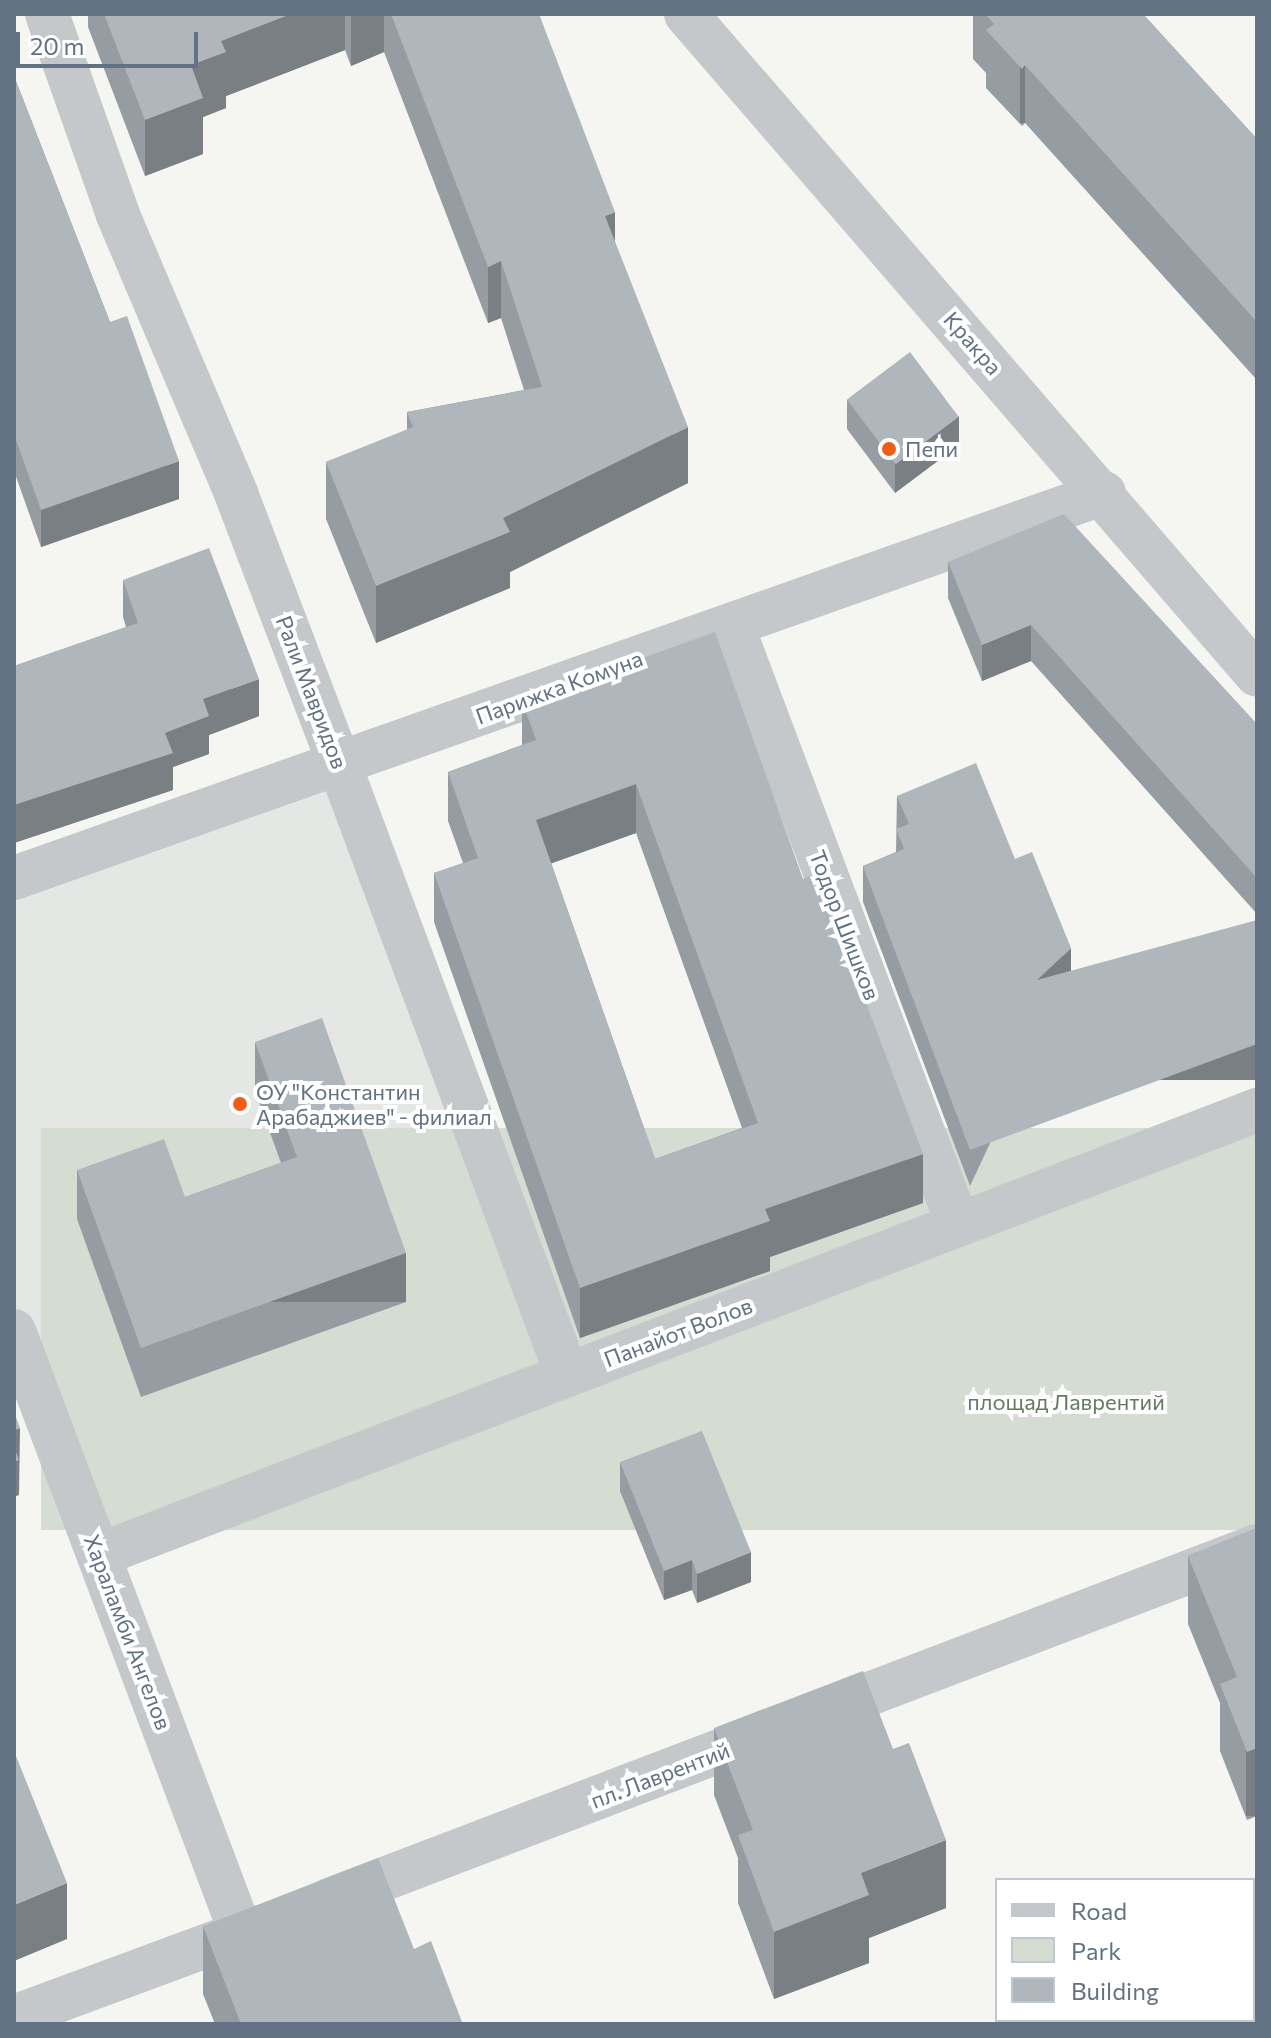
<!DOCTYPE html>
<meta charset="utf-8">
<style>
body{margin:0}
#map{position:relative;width:1271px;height:2038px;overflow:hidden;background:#f5f5f1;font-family:Commissioner,sans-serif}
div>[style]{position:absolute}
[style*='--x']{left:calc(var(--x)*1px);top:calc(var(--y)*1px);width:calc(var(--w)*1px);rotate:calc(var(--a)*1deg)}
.built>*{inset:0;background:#e5e7e4}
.green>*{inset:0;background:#d5ddd2;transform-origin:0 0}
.minor>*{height:44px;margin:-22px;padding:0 22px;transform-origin:22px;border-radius:22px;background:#c4c8cb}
.tertiary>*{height:44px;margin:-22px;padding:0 22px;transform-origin:22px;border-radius:22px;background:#c4c8cb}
.wall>*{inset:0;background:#969da2}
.shaded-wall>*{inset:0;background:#7a7f84;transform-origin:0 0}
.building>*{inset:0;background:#afb6bc;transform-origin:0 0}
.dots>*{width:22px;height:22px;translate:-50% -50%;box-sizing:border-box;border:4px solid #fff;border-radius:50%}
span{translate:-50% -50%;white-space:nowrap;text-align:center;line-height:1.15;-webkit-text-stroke:8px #fff;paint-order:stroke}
.street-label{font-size:22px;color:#627284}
.poi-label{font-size:22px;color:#627284}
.left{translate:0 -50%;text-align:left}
.park-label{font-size:22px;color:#647b61}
.frame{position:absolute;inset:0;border:16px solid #627284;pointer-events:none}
.legend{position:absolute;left:995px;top:1878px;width:260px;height:144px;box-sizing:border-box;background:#fff;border:2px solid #c0c7ce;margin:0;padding:10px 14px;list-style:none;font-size:24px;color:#627284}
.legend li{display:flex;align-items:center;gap:16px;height:40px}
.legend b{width:40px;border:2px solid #c0c7ce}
.scale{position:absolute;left:16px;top:32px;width:182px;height:36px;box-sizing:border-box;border:4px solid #627284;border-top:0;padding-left:10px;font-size:24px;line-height:28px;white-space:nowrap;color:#627284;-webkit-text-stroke:6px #fff;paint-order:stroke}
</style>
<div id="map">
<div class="built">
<i style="clip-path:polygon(340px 766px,567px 1375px,99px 1555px,14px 1331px,14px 878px)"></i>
</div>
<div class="green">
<i style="left:1257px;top:1128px;width:402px;height:1216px;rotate:90deg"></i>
</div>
<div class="minor">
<i style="--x:47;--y:14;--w:213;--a:70.5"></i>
<i style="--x:118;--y:215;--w:305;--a:67"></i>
<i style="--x:237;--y:496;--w:289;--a:69.1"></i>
<i style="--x:340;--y:766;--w:650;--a:69.56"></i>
<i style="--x:732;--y:625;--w:641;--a:69.36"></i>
<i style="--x:14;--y:878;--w:1156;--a:-19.45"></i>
<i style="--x:14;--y:1331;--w:643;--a:69.34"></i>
<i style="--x:99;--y:1555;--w:1241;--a:-21.02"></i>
<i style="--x:329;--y:1900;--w:993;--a:-20.88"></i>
<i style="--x:14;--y:2017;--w:259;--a:-20.3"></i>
</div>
<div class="tertiary">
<i style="--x:686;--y:14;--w:873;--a:49.18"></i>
<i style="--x:1253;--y:1970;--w:4;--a:-27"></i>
<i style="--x:1106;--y:2024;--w:12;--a:-20"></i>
</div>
<div class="wall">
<i style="clip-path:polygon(88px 14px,539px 14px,615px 242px,688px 483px,510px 572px,510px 588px,376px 643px,326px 519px,326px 462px,407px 430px,407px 412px,524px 390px,501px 318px,488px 323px,384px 52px,351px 66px,345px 50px,226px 96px,226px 108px,203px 117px,203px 154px,145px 176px,88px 27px)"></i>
<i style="clip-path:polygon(973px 14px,1143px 14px,1257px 139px,1257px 380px,1025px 123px,1022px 126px,986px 88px,986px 73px,973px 59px)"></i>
<i style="clip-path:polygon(14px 76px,179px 499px,41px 547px,14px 471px)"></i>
<i style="clip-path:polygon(847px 400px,959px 445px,895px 493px,847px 429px)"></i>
<i style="clip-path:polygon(948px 562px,1257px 724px,1257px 914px,1031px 661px,982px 681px,948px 598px)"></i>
<i style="clip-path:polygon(123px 580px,259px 716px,209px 735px,209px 754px,173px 767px,173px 790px,14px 843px,14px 666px,126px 627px,123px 617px)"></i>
<i style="clip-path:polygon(evenodd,522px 701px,803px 879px,923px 1203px,770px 1257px,770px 1271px,580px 1338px,434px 922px,434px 873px,463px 863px,448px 821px,448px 772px,522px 745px,522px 701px,636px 833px,742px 1128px,655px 1159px,551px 863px,636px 833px)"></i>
<i style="clip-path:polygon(897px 796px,1015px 859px,1071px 971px,970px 1186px,863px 902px,863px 866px,896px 852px)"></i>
<i style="clip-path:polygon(255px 1042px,406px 1302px,141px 1397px,77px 1219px,77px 1170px,185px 1197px,281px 1163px,255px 1091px)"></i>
<i style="clip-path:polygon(620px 1462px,751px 1582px,697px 1603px,692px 1590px,664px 1600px,620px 1491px)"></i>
<i style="clip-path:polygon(1257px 1528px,1257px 1816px,1247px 1820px,1220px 1751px,1220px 1703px,1188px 1624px,1188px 1556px)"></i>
<i style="clip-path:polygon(714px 1728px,946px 1908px,869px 1938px,869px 1963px,774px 1999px,738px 1903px,738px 1858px,714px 1795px)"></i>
<i style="clip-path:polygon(203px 1926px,414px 1949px,462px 2024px,215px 2024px,203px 1994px)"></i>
</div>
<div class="shaded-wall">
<i style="clip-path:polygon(291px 14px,345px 14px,345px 50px,226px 96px,226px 108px,203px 117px,203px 154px,145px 176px,145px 120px,191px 65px,221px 41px)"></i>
<i style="clip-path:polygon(351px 14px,384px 14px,384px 52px,351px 66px)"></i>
<i style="left:1025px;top:65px;width:58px;height:5px;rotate:90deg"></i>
<i style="clip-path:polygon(615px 212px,615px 268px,605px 216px)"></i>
<i style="clip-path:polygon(501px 261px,501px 318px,488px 323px,488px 267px)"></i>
<i style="clip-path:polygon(959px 416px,959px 445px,895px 493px,895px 464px)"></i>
<i style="clip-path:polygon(688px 427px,688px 483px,510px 572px,510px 588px,376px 643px,376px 586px,503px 518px)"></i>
<i style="clip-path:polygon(179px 461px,179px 499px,41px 547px,41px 510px)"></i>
<i style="clip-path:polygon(1031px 625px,1031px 661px,982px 681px,982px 645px)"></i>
<i style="clip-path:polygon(259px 679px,259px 716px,209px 735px,209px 754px,173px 767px,173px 790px,14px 843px,14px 805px,165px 733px,203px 699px)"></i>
<i style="clip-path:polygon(636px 784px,636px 833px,536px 869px,536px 820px)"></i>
<i style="clip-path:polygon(1071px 948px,1071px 984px,1037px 980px)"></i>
<i style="left:1257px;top:1044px;width:36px;height:306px;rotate:90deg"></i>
<i style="clip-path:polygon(923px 1154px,923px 1203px,770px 1257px,770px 1271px,580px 1338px,580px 1288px,765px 1209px)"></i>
<i style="left:406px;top:1253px;width:49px;height:282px;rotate:90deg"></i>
<i style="clip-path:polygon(20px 1428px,19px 1495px,14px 1497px,14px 1430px)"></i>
<i style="clip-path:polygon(751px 1552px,751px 1582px,697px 1603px,697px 1574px)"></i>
<i style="clip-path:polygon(692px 1560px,692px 1590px,664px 1600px,664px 1571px)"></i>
<i style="left:1257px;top:1748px;width:68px;height:11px;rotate:90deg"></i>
<i style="clip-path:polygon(946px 1840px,946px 1908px,869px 1938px,869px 1963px,774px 1999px,774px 1932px,861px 1873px)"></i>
<i style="clip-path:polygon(67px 1883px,67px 1939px,14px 1961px,14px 1905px)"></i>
</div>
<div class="building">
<i style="clip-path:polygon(104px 14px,291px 14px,221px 41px,226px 52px,191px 65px,203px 98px,145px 120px)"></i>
<i style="clip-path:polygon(391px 14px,539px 14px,615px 212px,605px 216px,688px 427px,503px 518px,510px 532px,376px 586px,326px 462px,413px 427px,407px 412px,542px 387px,501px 261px,488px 267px)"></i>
<i style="clip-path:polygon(985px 14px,1143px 14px,1257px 139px,1257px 322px,1025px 65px,1022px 69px,986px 30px,994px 24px)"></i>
<i style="clip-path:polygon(14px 76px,110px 322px,127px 316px,179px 461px,41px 510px,14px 434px)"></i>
<i style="left:910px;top:352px;width:81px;height:79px;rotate:53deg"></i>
<i style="clip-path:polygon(1064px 514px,1257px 724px,1257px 878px,1031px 625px,982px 645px,948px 562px)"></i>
<i style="clip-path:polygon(209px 548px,259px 679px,203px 699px,209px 716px,165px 733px,173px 753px,14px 805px,14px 666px,138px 623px,123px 580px)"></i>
<i style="clip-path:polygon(evenodd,715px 632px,803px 879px,817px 873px,923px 1154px,765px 1209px,770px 1221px,580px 1288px,434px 873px,478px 858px,448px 772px,536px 740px,522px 701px,715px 632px,636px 784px,758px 1123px,655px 1159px,536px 820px,636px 784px)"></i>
<i style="clip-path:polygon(976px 763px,1015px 859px,1032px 852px,1071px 948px,1037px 980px,1257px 920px,1257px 1044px,970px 1150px,863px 866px,904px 849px,896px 829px,909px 824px,897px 796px)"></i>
<i style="clip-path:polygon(322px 1018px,406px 1253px,141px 1348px,77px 1170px,164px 1139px,185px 1197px,297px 1157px,255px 1042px)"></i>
<i style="clip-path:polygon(14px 1412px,20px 1428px,14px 1430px)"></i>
<i style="clip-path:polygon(702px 1431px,751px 1552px,697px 1574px,692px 1560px,664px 1571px,620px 1462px)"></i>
<i style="clip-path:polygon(14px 1447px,19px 1460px,14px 1462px)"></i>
<i style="clip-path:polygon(1257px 1528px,1257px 1748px,1247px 1752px,1220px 1684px,1237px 1677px,1188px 1556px)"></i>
<i style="clip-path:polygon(863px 1671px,893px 1749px,909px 1743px,946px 1840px,861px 1873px,869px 1895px,774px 1932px,738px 1835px,753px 1830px,714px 1728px)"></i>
<i style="clip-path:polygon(14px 1751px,67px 1883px,14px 1905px)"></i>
<i style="clip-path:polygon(378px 1858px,414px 1949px,431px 1941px,462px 2022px,456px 2024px,241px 2024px,203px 1926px)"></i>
<i style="clip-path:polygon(1257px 2001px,1257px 2024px,1193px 2024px,1204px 2020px,1253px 2020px,1253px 2002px)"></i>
</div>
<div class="dots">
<i style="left:889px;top:449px;background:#f05d16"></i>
<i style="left:240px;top:1104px;background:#f05d16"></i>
</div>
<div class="street-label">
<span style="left:973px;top:343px;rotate:49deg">Кракра</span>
<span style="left:559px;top:687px;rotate:-20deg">Парижка Комуна</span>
<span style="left:312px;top:692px;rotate:69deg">Рали Мавридов</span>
<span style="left:845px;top:925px;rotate:69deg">Тодор Шишков</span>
<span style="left:678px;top:1332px;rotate:-21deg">Панайот Волов</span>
<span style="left:128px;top:1632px;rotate:69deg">Хараламби Ангелов</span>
<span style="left:660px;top:1775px;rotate:-21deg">пл. Лаврентий</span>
</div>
<div class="poi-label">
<span class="left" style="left:905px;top:449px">Пепи</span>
<span class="left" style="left:256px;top:1104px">ОУ "Константин<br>Арабаджиев" - филиал</span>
</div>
<div class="park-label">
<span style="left:1066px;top:1402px">площад Лаврентий</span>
</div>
<div class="frame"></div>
<ul class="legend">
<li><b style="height:10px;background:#c4c8cb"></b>Road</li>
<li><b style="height:22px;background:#d5ddd2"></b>Park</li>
<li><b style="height:22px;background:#afb6bc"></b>Building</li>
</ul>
<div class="scale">20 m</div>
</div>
